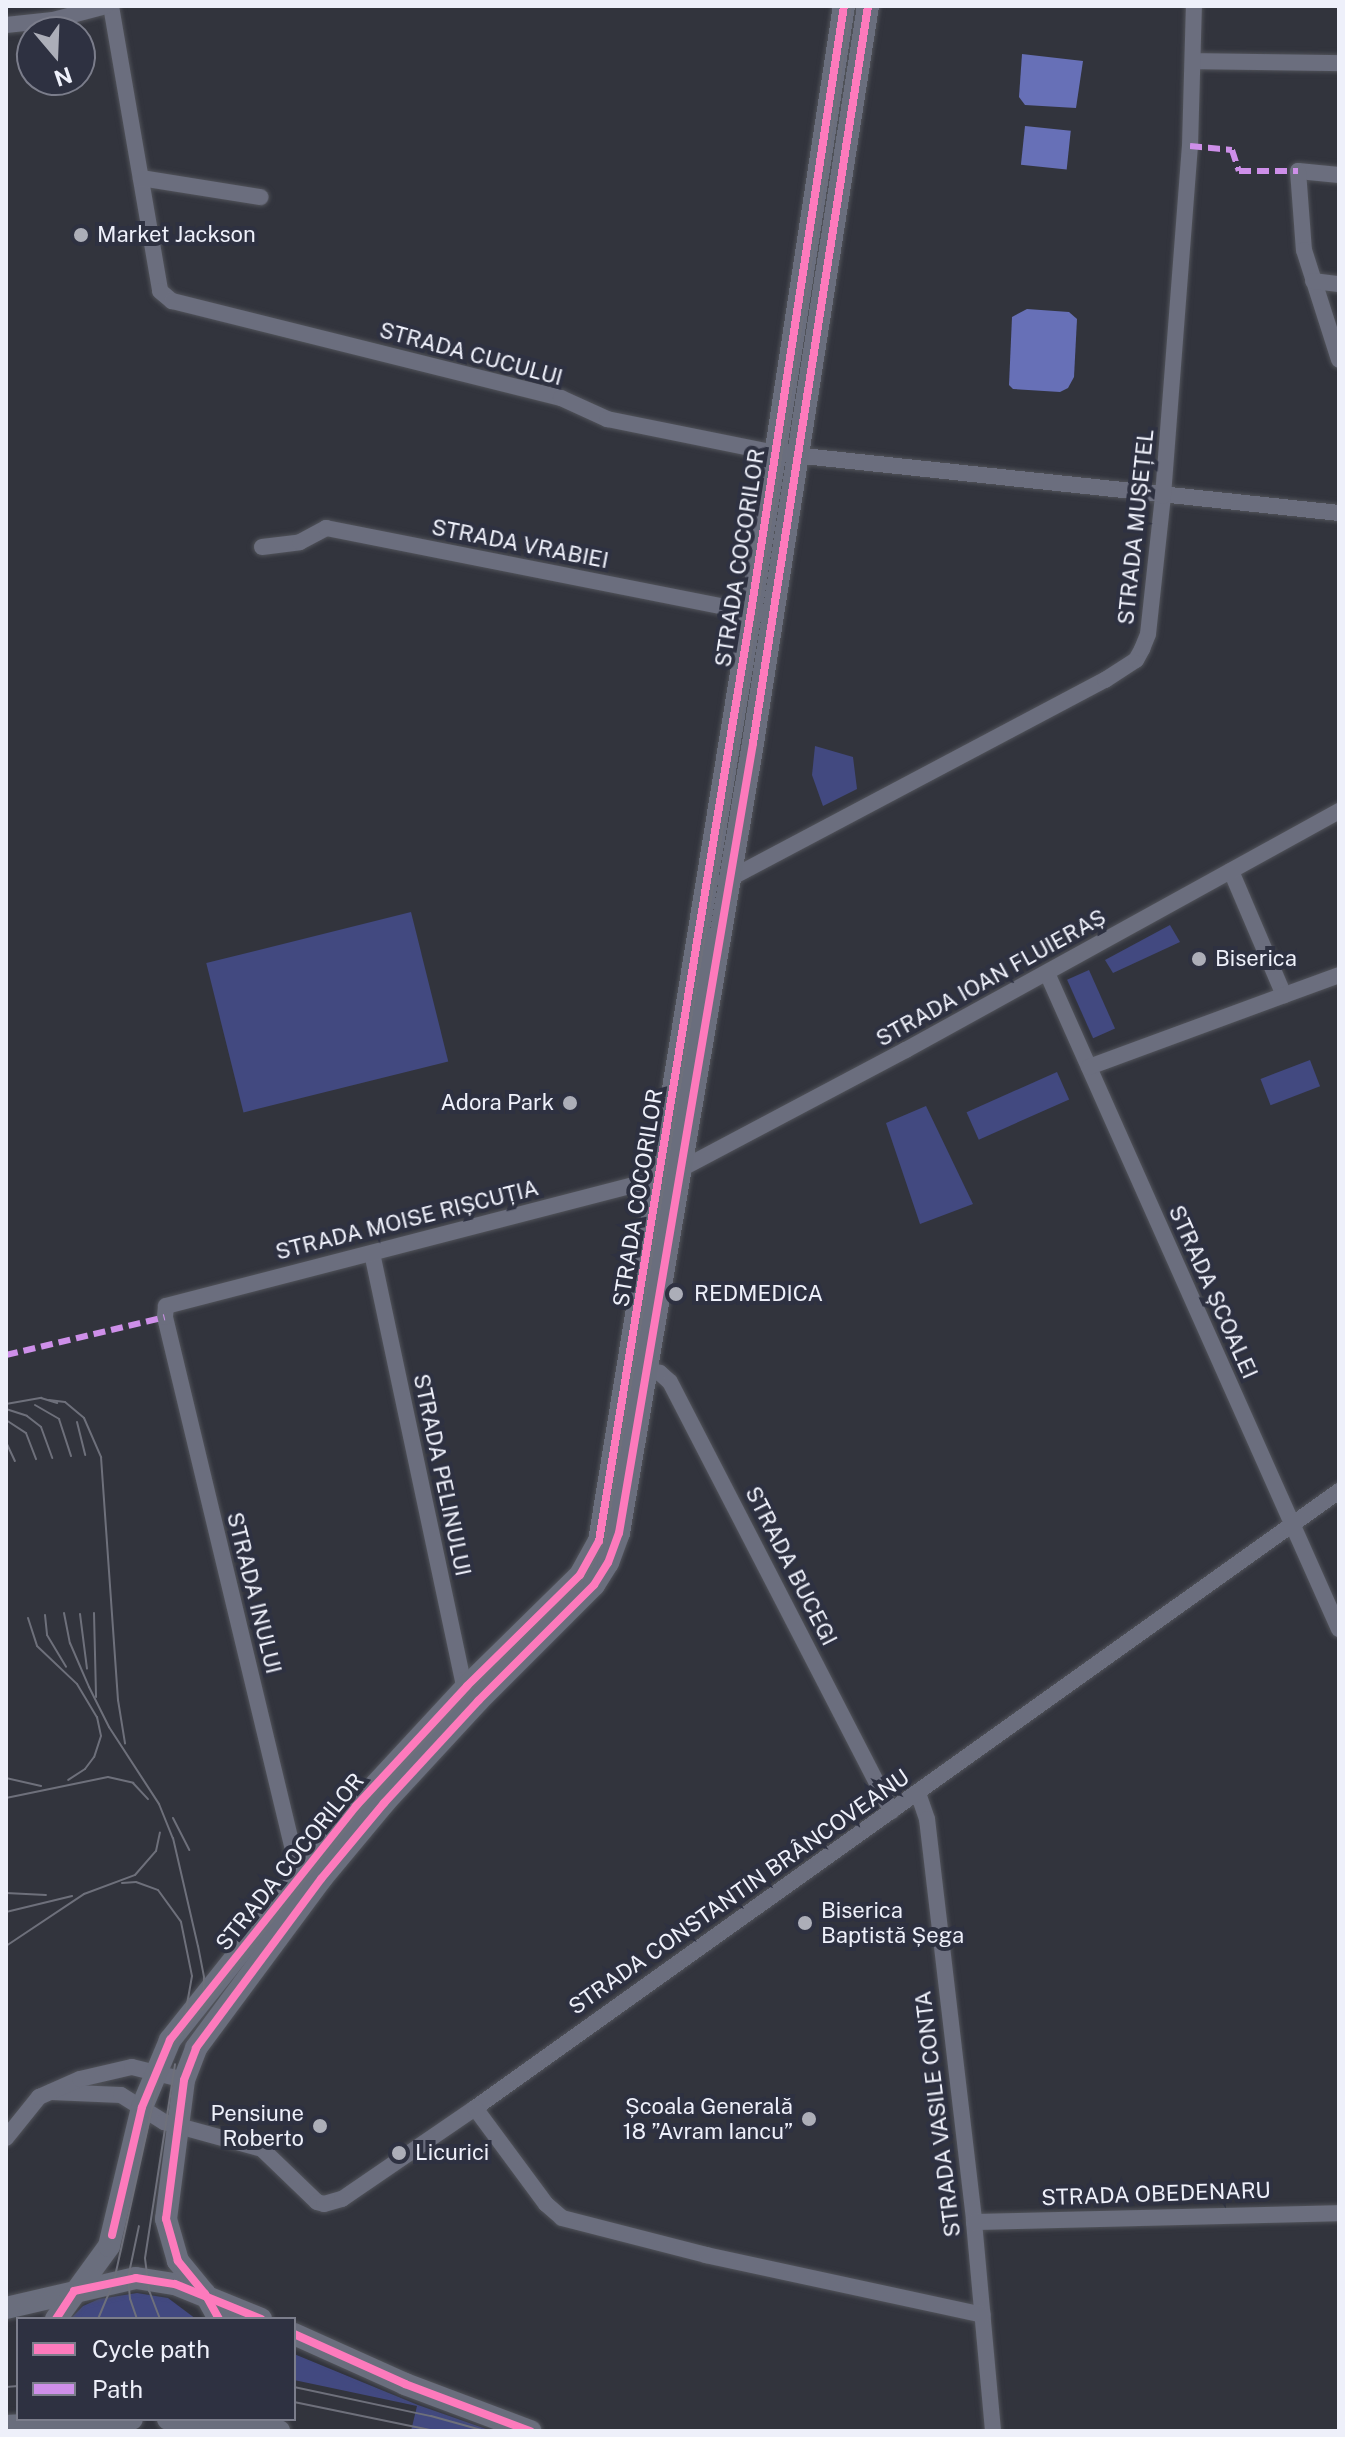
<!DOCTYPE html>
<meta charset="utf-8">
<style>
body{margin:0}
#map{position:relative;width:1345px;height:2437px;overflow:hidden;background:#32343d;font-family:"Public Sans",sans-serif}
div>[style]{position:absolute}
[style*='--x']{left:calc(var(--x)*1px);top:calc(var(--y)*1px);width:calc(var(--w)*1px);rotate:calc(var(--a)*1deg)}
.green>*{inset:0;background:#424980;transform-origin:0 0}
.water>*{inset:0;background:#6770b7;transform-origin:0 0}
.roads{filter:drop-shadow(0 0 2px #51535a) drop-shadow(0 0 2px #51535a)}
.minor>*{height:16px;margin:-8px;padding:0 8px;transform-origin:8px;border-radius:8px;background:#6b6e7e}
.major>*{height:22px;margin:-11px;padding:0 11px;transform-origin:11px;border-radius:11px;background:#6a6e7d}
.tram>*{height:2px;margin:-1px;padding:0 1px;transform-origin:1px;border-radius:1px;background:#6e707b}
.quiet>*{height:6px;margin-top:-3px;transform-origin:0;background:repeating-linear-gradient(90deg,#ce8fe9 0 12px,transparent 0 18px)}
.cycleway>*{height:8px;margin:-4px;padding:0 4px;transform-origin:4px;border-radius:4px;background:#fd7abc}
.dots>*{width:22px;height:22px;translate:-50% -50%;box-sizing:border-box;border:4px solid #2e3141;border-radius:50%}
span{translate:-50% -50%;white-space:nowrap;text-align:center;line-height:1.15;-webkit-text-stroke:8px #2e3141;paint-order:stroke}
.poi-label{font-size:22px;color:#eef0fa}
.left{translate:0 -50%;text-align:left}
.right{translate:-100% -50%;text-align:right}
.street-label{font-size:22px;color:#eef0fa}
.frame{position:absolute;inset:0;border:8px solid #eef0fa;pointer-events:none}
.legend{position:absolute;left:16px;top:2317px;width:280px;height:104px;box-sizing:border-box;background:#2e3141;border:2px solid #7b7d8b;margin:0;padding:10px 14px;list-style:none;font-size:24px;color:#eef0fa}
.legend li{display:flex;align-items:center;gap:16px;height:40px}
.legend b{width:40px;border:2px solid #7b7d8b}
.north{position:absolute;left:16px;top:16px;width:80px;height:80px;box-sizing:border-box;background:#2e3141;border:2px solid #7b7d8b;border-radius:50%;rotate:161deg;font-size:22px;font-weight:700;line-height:32px;text-align:center;color:#eef0fa}
.north::after{content:'';display:block;margin:auto;width:28px;height:36px;background:#acaeb8;clip-path:polygon(50% 0,100% 100%,50% 72%,0 100%)}
</style>
<div id="map">
<div class="green">
<i style="clip-path:polygon(815px 746px,853px 757px,857px 789px,823px 806px,812px 775px)"></i>
<i style="left:411px;top:912px;width:154px;height:211px;rotate:76deg"></i>
<i style="clip-path:polygon(1170px 925px,1180px 942px,1113px 973px,1105px 960px)"></i>
<i style="left:1089px;top:970px;width:64px;height:24px;rotate:66deg"></i>
<i style="left:1310px;top:1060px;width:28px;height:53px;rotate:69deg"></i>
<i style="left:1057px;top:1072px;width:30px;height:99px;rotate:66deg"></i>
<i style="clip-path:polygon(926px 1106px,973px 1204px,920px 1224px,886px 1123px)"></i>
<i style="clip-path:polygon(137px 2293px,168px 2298px,196px 2319px,70px 2319px,83px 2306px,99px 2299px)"></i>
<i style="clip-path:polygon(294px 2354px,418px 2405px,492px 2431px,411px 2431px,417px 2406px,294px 2380px)"></i>
</div>
<div class="water">
<i style="clip-path:polygon(1022px 54px,1083px 61px,1076px 108px,1025px 105px,1019px 97px)"></i>
<i style="left:1025px;top:126px;width:46px;height:39px;rotate:6deg"></i>
<i style="clip-path:polygon(1027px 309px,1069px 312px,1077px 319px,1074px 377px,1068px 388px,1060px 392px,1013px 389px,1009px 385px,1012px 317px)"></i>
</div>
<div class="roads">
<div class="minor">
<i style="--x:111;--y:6;--w:289;--a:80.2"></i>
<i style="--x:160;--y:291;--w:16;--a:40"></i>
<i style="--x:172;--y:301;--w:401;--a:14"></i>
<i style="--x:561;--y:398;--w:51;--a:24.5"></i>
<i style="--x:607;--y:419;--w:171;--a:11.4"></i>
<i style="--x:775;--y:453;--w:567;--a:6.07"></i>
<i style="--x:6;--y:25;--w:47;--a:-6.1"></i>
<i style="--x:53;--y:20;--w:55;--a:-14.8"></i>
<i style="--x:1193;--y:61;--w:146;--a:0.8"></i>
<i style="--x:1339;--y:175;--w:41;--a:-174.4"></i>
<i style="--x:1298;--y:171;--w:79;--a:85.7"></i>
<i style="--x:1304;--y:250;--w:115;--a:72.3"></i>
<i style="--x:141;--y:178;--w:121;--a:9.1"></i>
<i style="--x:1313;--y:281;--w:26;--a:7"></i>
<i style="--x:262;--y:547;--w:38;--a:-7"></i>
<i style="--x:300;--y:542;--w:30;--a:-28"></i>
<i style="--x:326;--y:528;--w:441;--a:11.2"></i>
<i style="--x:1231;--y:871;--w:135;--a:66.9"></i>
<i style="--x:725;--y:881;--w:430;--a:-27.9"></i>
<i style="--x:1105;--y:680;--w:37;--a:-33"></i>
<i style="--x:1136;--y:660;--w:13;--a:-61"></i>
<i style="--x:1142;--y:649;--w:16;--a:-68"></i>
<i style="--x:1148;--y:634;--w:139;--a:-83.8"></i>
<i style="--x:1163;--y:496;--w:351;--a:-85.6"></i>
<i style="--x:1190;--y:146;--w:140;--a:-88.4"></i>
<i style="--x:1047;--y:973;--w:718;--a:66.01"></i>
<i style="--x:1089;--y:1067;--w:266;--a:-20.2"></i>
<i style="--x:372;--y:1253;--w:437;--a:78"></i>
<i style="--x:463;--y:1680;--w:14;--a:54"></i>
<i style="--x:637;--y:1370;--w:23;--a:7"></i>
<i style="--x:660;--y:1373;--w:13;--a:42"></i>
<i style="--x:670;--y:1382;--w:483;--a:62.7"></i>
<i style="--x:918;--y:1793;--w:28;--a:71"></i>
<i style="--x:927;--y:1819;--w:406;--a:83.3"></i>
<i style="--x:974;--y:2222;--w:210;--a:84.8"></i>
<i style="--x:313;--y:1872;--w:26;--a:-137"></i>
<i style="--x:294;--y:1854;--w:552;--a:-103.51"></i>
<i style="--x:165;--y:1317;--w:11;--a:-85"></i>
<i style="--x:166;--y:1306;--w:493;--a:-14.5"></i>
<i style="--x:643;--y:1183;--w:40;--a:-20.2"></i>
<i style="--x:681;--y:1169;--w:255;--a:-27.9"></i>
<i style="--x:906;--y:1050;--w:495;--a:-28.9"></i>
<i style="--x:51;--y:2092;--w:70;--a:2.5"></i>
<i style="--x:121;--y:2095;--w:51;--a:32.1"></i>
<i style="--x:164;--y:2122;--w:102;--a:15.4"></i>
<i style="--x:262;--y:2149;--w:76;--a:43.9"></i>
<i style="--x:317;--y:2202;--w:7;--a:16"></i>
<i style="--x:324;--y:2204;--w:19;--a:-16"></i>
<i style="--x:342;--y:2199;--w:161;--a:-34.4"></i>
<i style="--x:475;--y:2108;--w:1062;--a:-35.53"></i>
<i style="--x:475;--y:2108;--w:119;--a:53.5"></i>
<i style="--x:546;--y:2204;--w:21;--a:41"></i>
<i style="--x:562;--y:2218;--w:149;--a:14.4"></i>
<i style="--x:706;--y:2255;--w:283;--a:12.2"></i>
<i style="--x:6;--y:2138;--w:53;--a:-51.2"></i>
<i style="--x:39;--y:2097;--w:45;--a:-23.7"></i>
<i style="--x:80;--y:2079;--w:53;--a:-13"></i>
<i style="--x:132;--y:2067;--w:54;--a:14"></i>
<i style="--x:974;--y:2222;--w:365;--a:-1.4"></i>
</div>
<div class="major">
<i style="--x:6;--y:2308;--w:133;--a:-13"></i>
<i style="--x:136;--y:2278;--w:39;--a:9"></i>
<i style="--x:175;--y:2284;--w:93;--a:22.1"></i>
<i style="--x:56;--y:2319;--w:90;--a:-54"></i>
<i style="--x:109;--y:2246;--w:143;--a:-76.6"></i>
<i style="--x:142;--y:2107;--w:73;--a:-67.3"></i>
<i style="--x:170;--y:2040;--w:299;--a:-51.5"></i>
<i style="--x:356;--y:1806;--w:163;--a:-47.2"></i>
<i style="--x:467;--y:1686;--w:158;--a:-44.5"></i>
<i style="--x:580;--y:1575;--w:39;--a:-61"></i>
<i style="--x:599;--y:1541;--w:941;--a:-80.71"></i>
<i style="--x:751;--y:612;--w:613;--a:-81.28"></i>
<i style="--x:219;--y:2319;--w:29;--a:-119"></i>
<i style="--x:205;--y:2294;--w:43;--a:-129.3"></i>
<i style="--x:178;--y:2261;--w:44;--a:-105.9"></i>
<i style="--x:166;--y:2219;--w:140;--a:-82.6"></i>
<i style="--x:184;--y:2080;--w:34;--a:-69"></i>
<i style="--x:196;--y:2048;--w:210;--a:-53.5"></i>
<i style="--x:321;--y:1879;--w:99;--a:-50.3"></i>
<i style="--x:384;--y:1803;--w:139;--a:-47.3"></i>
<i style="--x:478;--y:1701;--w:164;--a:-45"></i>
<i style="--x:594;--y:1585;--w:26;--a:-58"></i>
<i style="--x:608;--y:1563;--w:32;--a:-70"></i>
<i style="--x:619;--y:1533;--w:801;--a:-80.37"></i>
<i style="--x:753;--y:743;--w:746;--a:-81.13"></i>
<i style="--x:294;--y:2334;--w:122;--a:24.2"></i>
<i style="--x:405;--y:2384;--w:134;--a:20.6"></i>
<i style="--x:168;--y:2419;--w:42;--a:1.4"></i>
<i style="--x:210;--y:2420;--w:70;--a:9.1"></i>
<i style="--x:6;--y:2426;--w:126;--a:-3.2"></i>
</div>
</div>
<div class="tram">
<i style="--x:49;--y:1400;--w:16;--a:7"></i>
<i style="--x:65;--y:1402;--w:25;--a:40"></i>
<i style="--x:84;--y:1418;--w:43;--a:66.4"></i>
<i style="--x:101;--y:1457;--w:244;--a:86"></i>
<i style="--x:118;--y:1700;--w:44;--a:80.8"></i>
<i style="--x:6;--y:1404;--w:36;--a:-10"></i>
<i style="--x:41;--y:1398;--w:17;--a:17"></i>
<i style="--x:35;--y:1405;--w:28;--a:30"></i>
<i style="--x:59;--y:1419;--w:39;--a:72"></i>
<i style="--x:6;--y:1409;--w:22;--a:18"></i>
<i style="--x:27;--y:1416;--w:18;--a:38"></i>
<i style="--x:41;--y:1427;--w:33;--a:70"></i>
<i style="--x:6;--y:1420;--w:24;--a:33"></i>
<i style="--x:26;--y:1433;--w:28;--a:69"></i>
<i style="--x:77;--y:1422;--w:34;--a:76"></i>
<i style="--x:6;--y:1442;--w:21;--a:65"></i>
<i style="--x:64;--y:1613;--w:31;--a:79"></i>
<i style="--x:70;--y:1643;--w:48;--a:66.6"></i>
<i style="--x:89;--y:1687;--w:45;--a:63.4"></i>
<i style="--x:109;--y:1727;--w:92;--a:57"></i>
<i style="--x:159;--y:1804;--w:37;--a:68"></i>
<i style="--x:173;--y:1838;--w:111;--a:77"></i>
<i style="--x:198;--y:1946;--w:33;--a:79"></i>
<i style="--x:204;--y:1978;--w:32;--a:92"></i>
<i style="--x:94;--y:1613;--w:84;--a:88.6"></i>
<i style="--x:80;--y:1614;--w:55;--a:82.7"></i>
<i style="--x:45;--y:1615;--w:20;--a:84"></i>
<i style="--x:47;--y:1635;--w:37;--a:59"></i>
<i style="--x:28;--y:1618;--w:29;--a:72"></i>
<i style="--x:37;--y:1646;--w:55;--a:43.5"></i>
<i style="--x:77;--y:1684;--w:39;--a:59"></i>
<i style="--x:97;--y:1717;--w:19;--a:78"></i>
<i style="--x:101;--y:1736;--w:22;--a:108"></i>
<i style="--x:94;--y:1757;--w:15;--a:127"></i>
<i style="--x:85;--y:1769;--w:20;--a:147"></i>
<i style="--x:6;--y:1778;--w:36;--a:13"></i>
<i style="--x:6;--y:1798;--w:104;--a:-11.6"></i>
<i style="--x:108;--y:1777;--w:26;--a:13"></i>
<i style="--x:133;--y:1783;--w:22;--a:47"></i>
<i style="--x:173;--y:1818;--w:36;--a:63"></i>
<i style="--x:122;--y:1883;--w:14;--a:-4"></i>
<i style="--x:136;--y:1882;--w:23;--a:20"></i>
<i style="--x:158;--y:1890;--w:39;--a:54"></i>
<i style="--x:181;--y:1922;--w:55;--a:78.5"></i>
<i style="--x:192;--y:1976;--w:52;--a:100"></i>
<i style="--x:6;--y:1893;--w:40;--a:2.9"></i>
<i style="--x:6;--y:1912;--w:68;--a:-13.6"></i>
<i style="--x:6;--y:1946;--w:94;--a:-33.7"></i>
<i style="--x:84;--y:1894;--w:54;--a:-20.4"></i>
<i style="--x:135;--y:1875;--w:32;--a:-49"></i>
<i style="--x:156;--y:1851;--w:19;--a:-78"></i>
<i style="--x:98;--y:2319;--w:41;--a:-67.2"></i>
<i style="--x:114;--y:2281;--w:214;--a:-77.6"></i>
<i style="--x:160;--y:2072;--w:24;--a:-68"></i>
<i style="--x:169;--y:2050;--w:310;--a:-51.4"></i>
<i style="--x:362;--y:1808;--w:161;--a:-47.3"></i>
<i style="--x:471;--y:1690;--w:162;--a:-44.7"></i>
<i style="--x:586;--y:1576;--w:41;--a:-62.2"></i>
<i style="--x:605;--y:1540;--w:816;--a:-80.62"></i>
<i style="--x:738;--y:735;--w:738;--a:-81.19"></i>
<i style="--x:137;--y:2319;--w:21;--a:-109"></i>
<i style="--x:130;--y:2299;--w:21;--a:-95"></i>
<i style="--x:128;--y:2278;--w:53;--a:-78.1"></i>
<i style="--x:160;--y:2319;--w:30;--a:-111"></i>
<i style="--x:149;--y:2291;--w:33;--a:-97"></i>
<i style="--x:145;--y:2258;--w:196;--a:-81.2"></i>
<i style="--x:6;--y:2387;--w:12;--a:-5"></i>
<i style="--x:294;--y:2387;--w:140;--a:12"></i>
<i style="--x:431;--y:2416;--w:56;--a:15.5"></i>
<i style="--x:294;--y:2402;--w:144;--a:11.6"></i>
</div>
<div class="quiet">
<i style="--x:1190;--y:146;--w:42;--a:5.4"></i>
<i style="--x:1232;--y:150;--w:22;--a:72"></i>
<i style="--x:1239;--y:171;--w:59;--a:0"></i>
<i style="--x:6;--y:1355;--w:163;--a:-13.4"></i>
</div>
<div class="cycleway">
<i style="--x:112;--y:2235;--w:131;--a:-76.8"></i>
<i style="--x:142;--y:2107;--w:73;--a:-67.3"></i>
<i style="--x:170;--y:2040;--w:299;--a:-51.5"></i>
<i style="--x:356;--y:1806;--w:163;--a:-47.2"></i>
<i style="--x:467;--y:1686;--w:158;--a:-44.5"></i>
<i style="--x:580;--y:1575;--w:39;--a:-61"></i>
<i style="--x:599;--y:1541;--w:941;--a:-80.71"></i>
<i style="--x:751;--y:612;--w:613;--a:-81.28"></i>
<i style="--x:56;--y:2319;--w:33;--a:-57"></i>
<i style="--x:74;--y:2291;--w:63;--a:-11.8"></i>
<i style="--x:136;--y:2278;--w:39;--a:9"></i>
<i style="--x:175;--y:2284;--w:93;--a:22.1"></i>
<i style="--x:219;--y:2319;--w:29;--a:-119"></i>
<i style="--x:205;--y:2294;--w:43;--a:-129.3"></i>
<i style="--x:178;--y:2261;--w:44;--a:-105.9"></i>
<i style="--x:166;--y:2219;--w:140;--a:-82.6"></i>
<i style="--x:184;--y:2080;--w:34;--a:-69"></i>
<i style="--x:196;--y:2048;--w:210;--a:-53.5"></i>
<i style="--x:321;--y:1879;--w:99;--a:-50.3"></i>
<i style="--x:384;--y:1803;--w:139;--a:-47.3"></i>
<i style="--x:478;--y:1701;--w:164;--a:-45"></i>
<i style="--x:594;--y:1585;--w:26;--a:-58"></i>
<i style="--x:608;--y:1563;--w:32;--a:-70"></i>
<i style="--x:619;--y:1533;--w:801;--a:-80.37"></i>
<i style="--x:753;--y:743;--w:746;--a:-81.13"></i>
<i style="--x:294;--y:2334;--w:122;--a:24.2"></i>
<i style="--x:405;--y:2384;--w:134;--a:20.6"></i>
</div>
<div class="dots">
<i style="left:81px;top:235px;background:#acaeb8"></i>
<i style="left:1199px;top:959px;background:#acaeb8"></i>
<i style="left:570px;top:1103px;background:#acaeb8"></i>
<i style="left:676px;top:1294px;background:#acaeb8"></i>
<i style="left:805px;top:1923px;background:#acaeb8"></i>
<i style="left:809px;top:2119px;background:#acaeb8"></i>
<i style="left:320px;top:2126px;background:#acaeb8"></i>
<i style="left:399px;top:2153px;background:#acaeb8"></i>
</div>
<div class="poi-label">
<span class="left" style="left:97px;top:235px">Market Jackson</span>
<span class="left" style="left:1215px;top:959px">Biserica</span>
<span class="right" style="left:554px;top:1103px">Adora Park</span>
<span class="left" style="left:694px;top:1294px">REDMEDICA</span>
<span class="left" style="left:821px;top:1923px">Biserica<br>Baptistă Șega</span>
<span class="right" style="left:793px;top:2119px">Școala Generală<br>18 ”Avram Iancu”</span>
<span class="right" style="left:304px;top:2126px">Pensiune<br>Roberto</span>
<span class="left" style="left:415px;top:2153px">Licurici</span>
</div>
<div class="street-label">
<span style="left:471px;top:354px;rotate:15deg">STRADA CUCULUI</span>
<span style="left:1136px;top:527px;rotate:-84deg">STRADA MUȘEȚEL</span>
<span style="left:520px;top:544px;rotate:11deg">STRADA VRABIEI</span>
<span style="left:740px;top:558px;rotate:-81deg">STRADA COCORILOR</span>
<span style="left:991px;top:978px;rotate:-29deg">STRADA IOAN FLUIERAȘ</span>
<span style="left:638px;top:1198px;rotate:-81deg">STRADA COCORILOR</span>
<span style="left:407px;top:1220px;rotate:-14deg">STRADA MOISE RIȘCUȚIA</span>
<span style="left:1213px;top:1292px;rotate:66deg">STRADA ȘCOALEI</span>
<span style="left:442px;top:1475px;rotate:78deg">STRADA PELINULUI</span>
<span style="left:791px;top:1566px;rotate:63deg">STRADA BUCEGI</span>
<span style="left:254px;top:1593px;rotate:76deg">STRADA INULUI</span>
<span style="left:290px;top:1862px;rotate:-51deg">STRADA COCORILOR</span>
<span style="left:739px;top:1892px;rotate:-35deg">STRADA CONSTANTIN BRÂNCOVEANU</span>
<span style="left:938px;top:2114px;rotate:-97deg">STRADA VASILE CONTA</span>
<span style="left:1156px;top:2194px;rotate:-2deg">STRADA OBEDENARU</span>
</div>
<div class="frame"></div>
<ul class="legend">
<li><b style="height:10px;background:#fd7abc"></b>Cycle path</li>
<li><b style="height:10px;background:#ce8fe9"></b>Path</li>
</ul>
<div class="north">N</div>
</div>
